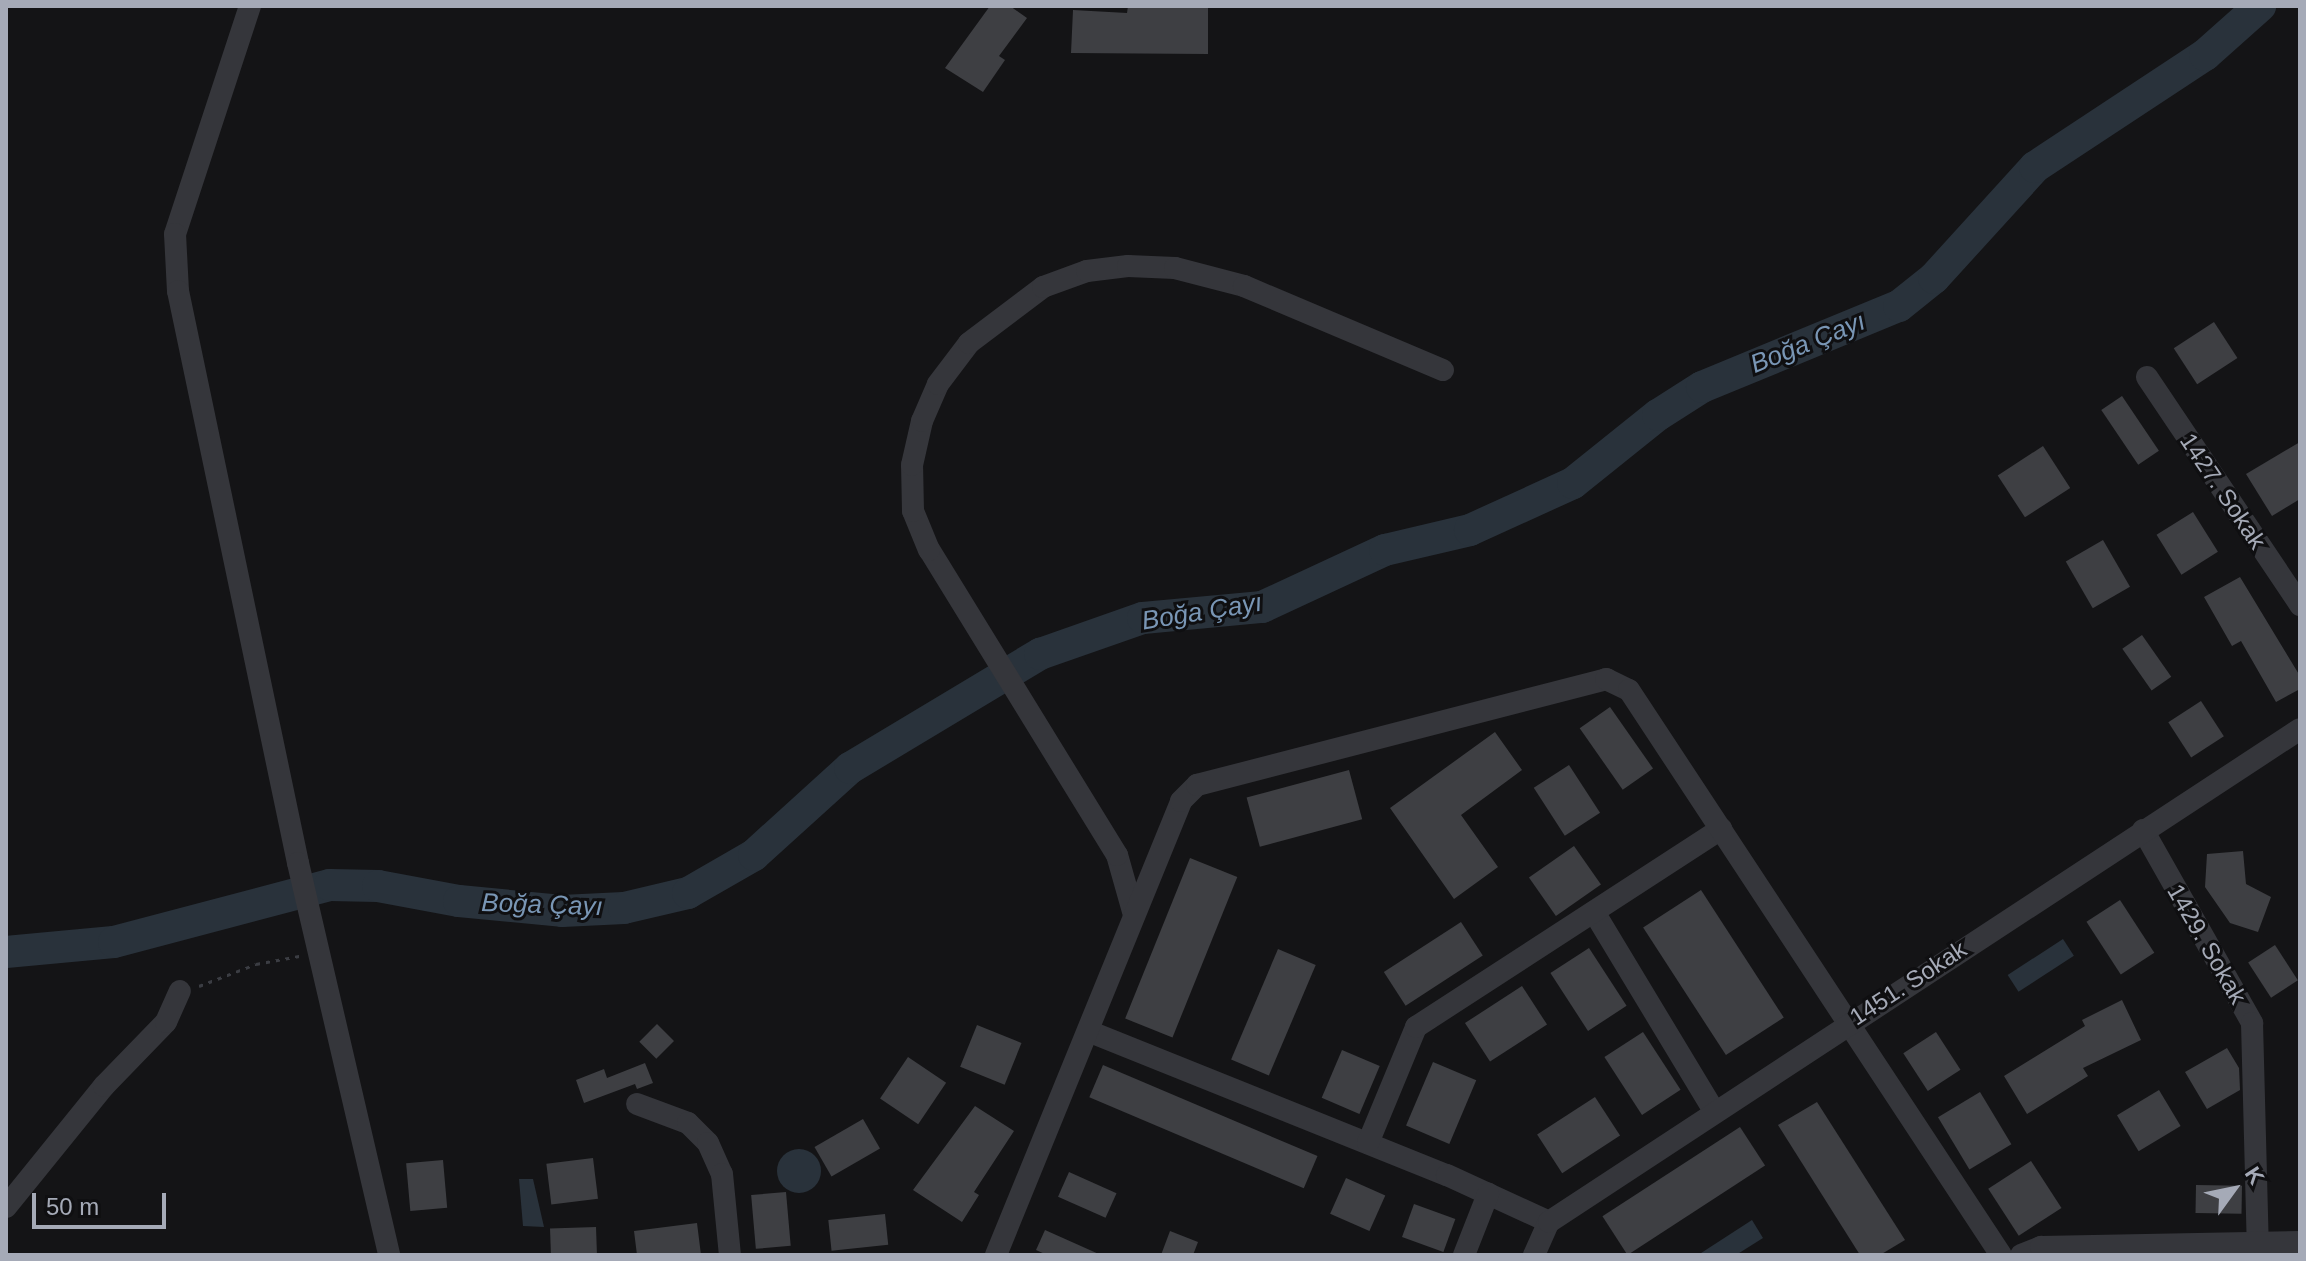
<!DOCTYPE html>
<meta charset="utf-8">
<style>
body{margin:0}
#map{position:relative;width:2306px;height:1261px;overflow:hidden;background:#141416;font-family:Arial,sans-serif}
div>[style]{position:absolute}
[style*='--x']{left:calc(var(--x)*1px);top:calc(var(--y)*1px);width:calc(var(--w)*1px);rotate:calc(var(--a)*1deg)}
.water>*{inset:0;background:#29323b;transform-origin:0 0}
.round{border-radius:50%}
.river>*{height:32px;margin:-16px;padding:0 16px;transform-origin:16px;border-radius:16px;background:#29323b}
.building>*{inset:0;background:#3e3f43;transform-origin:0 0}
.path>*{height:3px;margin-top:-1.5px;transform-origin:0;background:repeating-linear-gradient(90deg,#3b3d43 0 4px,transparent 0 10px)}
.minor>*{height:22px;margin:-11px;padding:0 11px;transform-origin:11px;border-radius:11px;background:#35363b}
span{translate:-50% -50%;white-space:nowrap;text-align:center;line-height:1.15;-webkit-text-stroke:6px #0f0f11;paint-order:stroke}
.street-label{font-size:24px;color:#a5aab7}
.water-label{font-size:26px;color:#7996b5;font-style:italic}
.frame{position:absolute;inset:0;border:8px solid #a5aab7;pointer-events:none}
.north{position:absolute;left:2194px;top:1149px;width:80px;height:80px;-webkit-text-stroke:6px #0f0f11;paint-order:stroke;rotate:57deg;font-size:22px;font-weight:700;line-height:32px;text-align:center;color:#a5aab7}
.north::after{content:'';display:block;margin:auto;width:28px;height:36px;background:#a5aab7;clip-path:polygon(50% 0,100% 100%,50% 72%,0 100%)}
.scale{position:absolute;left:32px;top:1193px;width:134px;height:36px;box-sizing:border-box;border:4px solid #a5aab7;border-top:0;padding-left:10px;font-size:24px;line-height:28px;white-space:nowrap;color:#a5aab7;-webkit-text-stroke:6px #0f0f11;paint-order:stroke}
</style>
<div id="map">
<div class="water">
<i style="left:2063px;top:939px;width:20px;height:66px;rotate:57deg"></i>
<i class="round" style="left:777px;top:1149px;width:44px;height:44px"></i>
<i style="clip-path:polygon(519px 1179px,533px 1179px,544px 1227px,523px 1226px)"></i>
<i style="clip-path:polygon(1752px 1220px,1763px 1238px,1736px 1255px,1698px 1255px)"></i>
</div>
<div class="river">
<i style="--x:6;--y:952;--w:108;--a:-5.3"></i>
<i style="--x:114;--y:942;--w:223;--a:-14.8"></i>
<i style="--x:330;--y:885;--w:48;--a:1.2"></i>
<i style="--x:378;--y:886;--w:82;--a:10.5"></i>
<i style="--x:459;--y:901;--w:103;--a:5.5"></i>
<i style="--x:562;--y:911;--w:62;--a:-2.8"></i>
<i style="--x:624;--y:908;--w:66;--a:-13.2"></i>
<i style="--x:688;--y:893;--w:76;--a:-29.9"></i>
<i style="--x:754;--y:855;--w:130;--a:-42.2"></i>
<i style="--x:850;--y:768;--w:222;--a:-31"></i>
<i style="--x:1040;--y:654;--w:109;--a:-19.3"></i>
<i style="--x:1143;--y:618;--w:120;--a:-5.3"></i>
<i style="--x:1262;--y:607;--w:136;--a:-24.9"></i>
<i style="--x:1385;--y:550;--w:87;--a:-13.2"></i>
<i style="--x:1470;--y:530;--w:113;--a:-24.5"></i>
<i style="--x:1573;--y:483;--w:109;--a:-38.7"></i>
<i style="--x:1658;--y:415;--w:52;--a:-32.5"></i>
<i style="--x:1702;--y:387;--w:213;--a:-22.4"></i>
<i style="--x:1899;--y:306;--w:45;--a:-38.7"></i>
<i style="--x:1934;--y:278;--w:150;--a:-47.7"></i>
<i style="--x:2035;--y:167;--w:204;--a:-33.4"></i>
<i style="--x:2205;--y:55;--w:74;--a:-41.7"></i>
</div>
<div class="building">
<i style="clip-path:polygon(990px 6px,1010px 6px,1027px 18px,999px 56px,1005px 60px,983px 92px,945px 68px)"></i>
<i style="clip-path:polygon(1128px 6px,1208px 8px,1208px 54px,1071px 53px,1073px 10px,1127px 13px)"></i>
<i style="left:2214px;top:322px;width:43px;height:48px;rotate:57deg"></i>
<i style="left:2122px;top:396px;width:66px;height:25px;rotate:56deg"></i>
<i style="clip-path:polygon(2300px 442px,2300px 499px,2272px 516px,2246px 474px)"></i>
<i style="left:2043px;top:446px;width:50px;height:54px;rotate:57deg"></i>
<i style="left:2193px;top:512px;width:47px;height:43px;rotate:58deg"></i>
<i style="left:2103px;top:540px;width:54px;height:43px;rotate:60deg"></i>
<i style="clip-path:polygon(2240px 577px,2300px 676px,2300px 689px,2276px 702px,2241px 641px,2232px 646px,2204px 597px)"></i>
<i style="left:2142px;top:635px;width:51px;height:24px;rotate:55deg"></i>
<i style="left:2201px;top:701px;width:42px;height:39px;rotate:57deg"></i>
<i style="left:1610px;top:707px;width:75px;height:37px;rotate:55deg"></i>
<i style="clip-path:polygon(1495px 732px,1522px 770px,1461px 815px,1498px 867px,1454px 899px,1390px 808px)"></i>
<i style="left:1569px;top:765px;width:57px;height:42px;rotate:57deg"></i>
<i style="left:1349px;top:770px;width:51px;height:106px;rotate:75deg"></i>
<i style="left:1574px;top:846px;width:47px;height:55px;rotate:55deg"></i>
<i style="clip-path:polygon(2243px 851px,2246px 884px,2271px 897px,2258px 932px,2230px 923px,2205px 887px,2207px 854px)"></i>
<i style="left:1190px;top:858px;width:51px;height:173px;rotate:22deg"></i>
<i style="left:1701px;top:890px;width:152px;height:69px;rotate:57deg"></i>
<i style="left:2120px;top:900px;width:63px;height:40px;rotate:57deg"></i>
<i style="left:1461px;top:922px;width:40px;height:92px;rotate:57deg"></i>
<i style="left:2275px;top:945px;width:42px;height:32px;rotate:57deg"></i>
<i style="left:1589px;top:948px;width:69px;height:46px;rotate:57deg"></i>
<i style="left:1278px;top:949px;width:41px;height:120px;rotate:23deg"></i>
<i style="left:1522px;top:986px;width:46px;height:68px;rotate:57deg"></i>
<i style="clip-path:polygon(2122px 1000px,2141px 1040px,2083px 1068px,2088px 1076px,2027px 1114px,2004px 1076px,2085px 1026px,2082px 1020px)"></i>
<i style="left:657px;top:1024px;width:24px;height:25px;rotate:45deg"></i>
<i style="left:977px;top:1025px;width:48px;height:45px;rotate:22deg"></i>
<i style="left:1643px;top:1032px;width:69px;height:46px;rotate:57deg"></i>
<i style="left:1936px;top:1032px;width:45px;height:39px;rotate:57deg"></i>
<i style="clip-path:polygon(2227px 1048px,2239px 1068px,2240px 1090px,2207px 1109px,2185px 1072px)"></i>
<i style="left:1342px;top:1050px;width:41px;height:52px;rotate:23deg"></i>
<i style="left:908px;top:1057px;width:46px;height:50px;rotate:34deg"></i>
<i style="left:1433px;top:1062px;width:47px;height:69px;rotate:23deg"></i>
<i style="clip-path:polygon(645px 1063px,653px 1083px,637px 1089px,635px 1084px,584px 1103px,576px 1080px,604px 1069px,607px 1078px)"></i>
<i style="left:1103px;top:1065px;width:233px;height:35px;rotate:23deg"></i>
<i style="left:2159px;top:1090px;width:42px;height:49px;rotate:59deg"></i>
<i style="left:1980px;top:1092px;width:61px;height:49px;rotate:59deg"></i>
<i style="left:1595px;top:1097px;width:46px;height:69px;rotate:57deg"></i>
<i style="clip-path:polygon(1817px 1102px,1905px 1240px,1880px 1255px,1860px 1255px,1778px 1125px)"></i>
<i style="clip-path:polygon(975px 1106px,1014px 1131px,974px 1192px,979px 1195px,962px 1222px,913px 1190px)"></i>
<i style="left:863px;top:1119px;width:34px;height:56px;rotate:60deg"></i>
<i style="left:1740px;top:1127px;width:46px;height:164px;rotate:57deg"></i>
<i style="left:593px;top:1158px;width:41px;height:47px;rotate:83deg"></i>
<i style="left:443px;top:1160px;width:48px;height:37px;rotate:85deg"></i>
<i style="left:2031px;top:1161px;width:56px;height:51px;rotate:57deg"></i>
<i style="left:1069px;top:1172px;width:52px;height:27px;rotate:24deg"></i>
<i style="left:1346px;top:1178px;width:43px;height:39px;rotate:24deg"></i>
<i style="left:2196px;top:1185px;width:46px;height:28px;rotate:1deg"></i>
<i style="left:786px;top:1192px;width:54px;height:35px;rotate:85deg"></i>
<i style="left:1414px;top:1204px;width:44px;height:35px;rotate:20deg"></i>
<i style="left:885px;top:1214px;width:31px;height:57px;rotate:84deg"></i>
<i style="clip-path:polygon(697px 1223px,701px 1255px,637px 1255px,634px 1231px)"></i>
<i style="left:596px;top:1227px;width:28px;height:46px;rotate:88deg"></i>
<i style="clip-path:polygon(1045px 1230px,1101px 1255px,1047px 1255px,1036px 1250px)"></i>
<i style="clip-path:polygon(1170px 1231px,1198px 1242px,1193px 1255px,1161px 1255px)"></i>
</div>
<div class="path">
<i style="--x:199;--y:986;--w:61;--a:-21.1"></i>
<i style="--x:256;--y:964;--w:44;--a:-10.5"></i>
</div>
<div class="minor">
<i style="--x:250;--y:6;--w:240;--a:108.2"></i>
<i style="--x:175;--y:234;--w:57;--a:87"></i>
<i style="--x:178;--y:291;--w:584;--a:78.15"></i>
<i style="--x:298;--y:863;--w:402;--a:76.9"></i>
<i style="--x:2147;--y:377;--w:275;--a:56.1"></i>
<i style="--x:2143;--y:830;--w:222;--a:60.5"></i>
<i style="--x:2252;--y:1023;--w:232;--a:88.5"></i>
<i style="--x:1594;--y:912;--w:232;--a:58.9"></i>
<i style="--x:1134;--y:915;--w:62;--a:-105.8"></i>
<i style="--x:1117;--y:855;--w:358;--a:-121.6"></i>
<i style="--x:929;--y:550;--w:42;--a:-112.3"></i>
<i style="--x:913;--y:511;--w:46;--a:-91.2"></i>
<i style="--x:912;--y:465;--w:45;--a:-77.2"></i>
<i style="--x:922;--y:421;--w:40;--a:-66.6"></i>
<i style="--x:938;--y:384;--w:51;--a:-52.9"></i>
<i style="--x:969;--y:343;--w:93;--a:-37.1"></i>
<i style="--x:1043;--y:287;--w:47;--a:-20"></i>
<i style="--x:1087;--y:271;--w:41;--a:-7"></i>
<i style="--x:1128;--y:266;--w:47;--a:2.4"></i>
<i style="--x:1175;--y:268;--w:71;--a:14.6"></i>
<i style="--x:1244;--y:286;--w:216;--a:22.9"></i>
<i style="--x:1088;--y:1031;--w:387;--a:21.9"></i>
<i style="--x:1447;--y:1175;--w:112;--a:24.7"></i>
<i style="--x:637;--y:1104;--w:54;--a:20.4"></i>
<i style="--x:688;--y:1123;--w:28;--a:45"></i>
<i style="--x:708;--y:1143;--w:34;--a:66"></i>
<i style="--x:722;--y:1174;--w:81;--a:84.4"></i>
<i style="--x:1368;--y:1143;--w:126;--a:-67.5"></i>
<i style="--x:1416;--y:1027;--w:364;--a:-33"></i>
<i style="--x:6;--y:1207;--w:156;--a:-51"></i>
<i style="--x:104;--y:1086;--w:89;--a:-45.9"></i>
<i style="--x:166;--y:1022;--w:34;--a:-66"></i>
<i style="--x:996;--y:1255;--w:490;--a:-67.8"></i>
<i style="--x:1181;--y:801;--w:23;--a:-45"></i>
<i style="--x:1197;--y:785;--w:423;--a:-14.5"></i>
<i style="--x:1606;--y:679;--w:25;--a:26"></i>
<i style="--x:1629;--y:690;--w:676;--a:56.64"></i>
<i style="--x:1464;--y:1255;--w:66;--a:-68.5"></i>
<i style="--x:1534;--y:1255;--w:36;--a:-66"></i>
<i style="--x:1549;--y:1222;--w:898;--a:-33.28"></i>
<i style="--x:2021;--y:1255;--w:22;--a:-22"></i>
<i style="--x:2041;--y:1247;--w:259;--a:-1.1"></i>
</div>
<div class="street-label">
<span style="left:2223px;top:491px;rotate:56deg">1427. Sokak</span>
<span style="left:2207px;top:944px;rotate:60deg">1429. Sokak</span>
<span style="left:1908px;top:983px;rotate:-33deg">1451. Sokak</span>
</div>
<div class="water-label">
<span style="left:1808px;top:343px;rotate:-22deg">Boğa Çayı</span>
<span style="left:1202px;top:612px;rotate:-9deg">Boğa Çayı</span>
<span style="left:542px;top:905px;rotate:2deg">Boğa Çayı</span>
</div>
<div class="frame"></div>
<div class="north">K</div>
<div class="scale">50 m</div>
</div>
